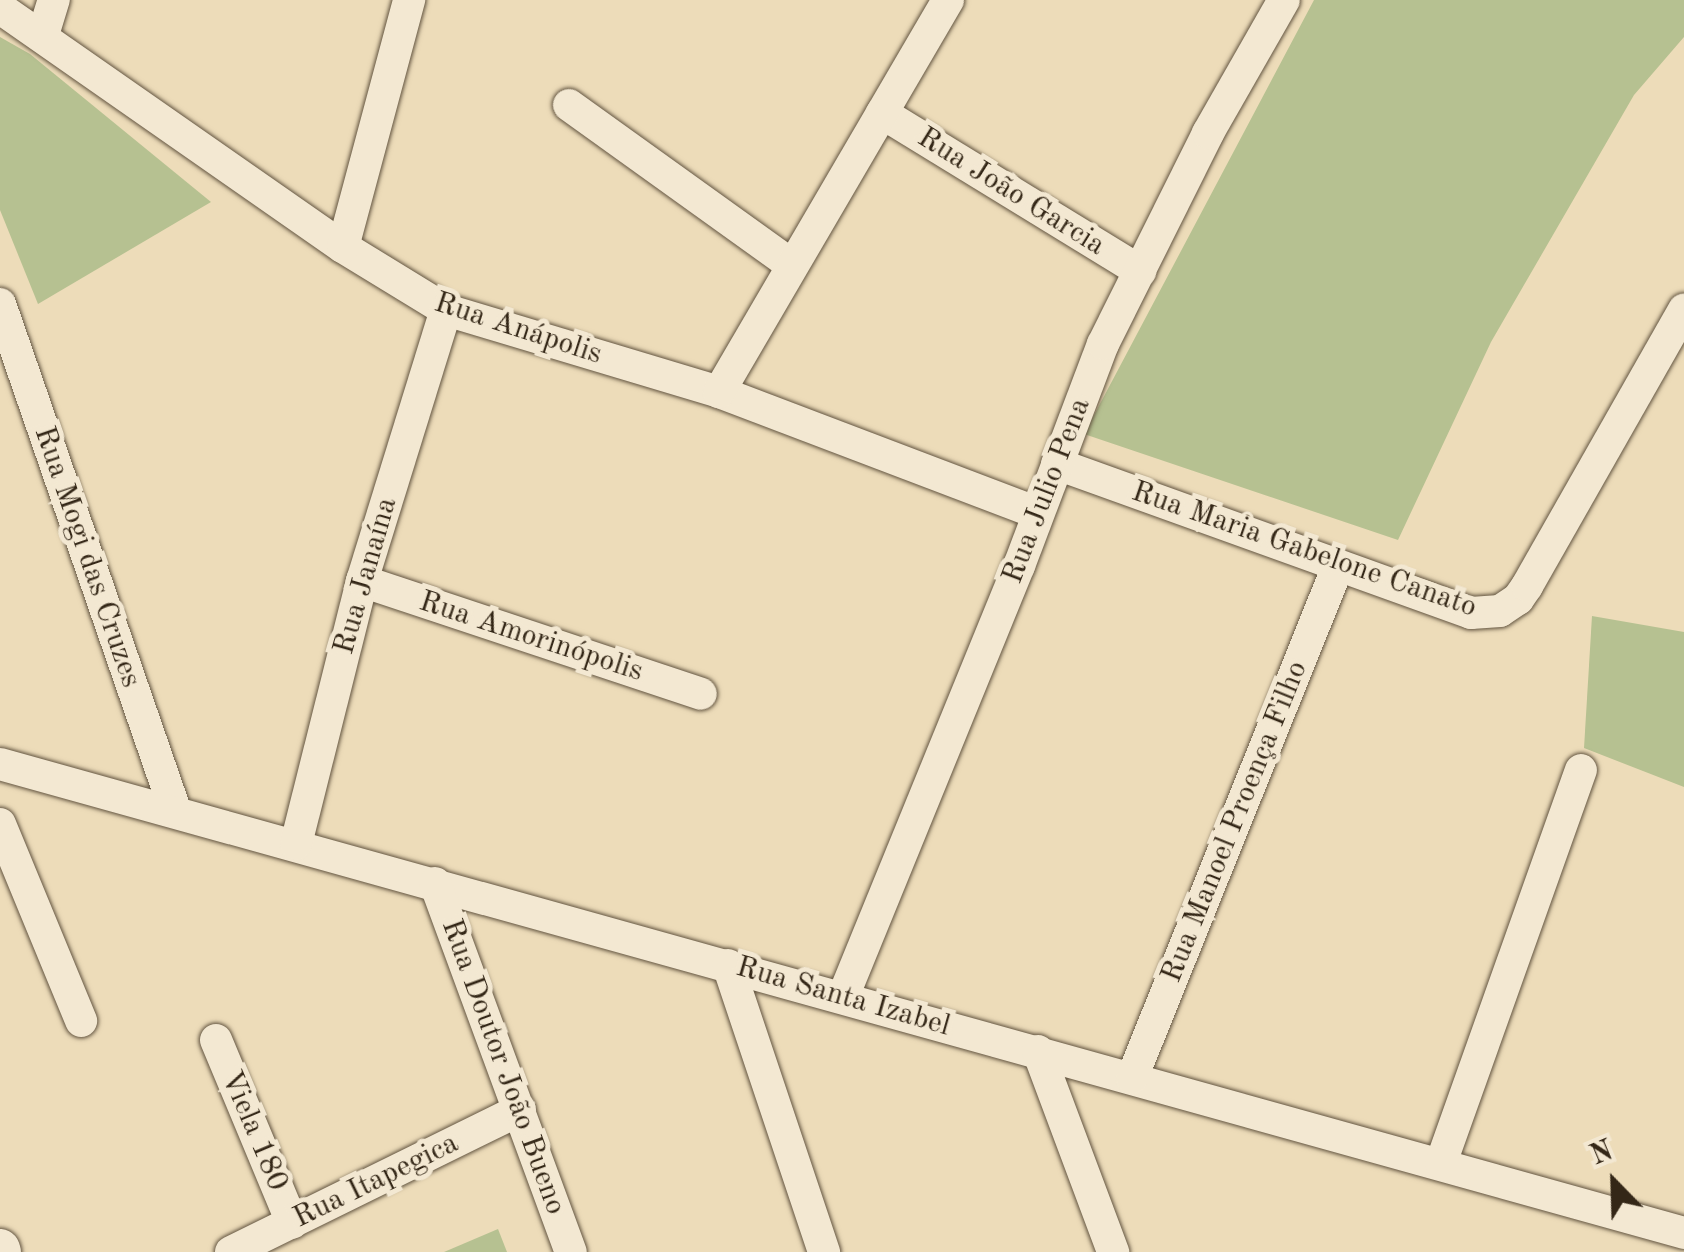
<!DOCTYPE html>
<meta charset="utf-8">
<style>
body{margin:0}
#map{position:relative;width:1684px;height:1252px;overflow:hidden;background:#eddcb9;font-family:"Old Standard TT",serif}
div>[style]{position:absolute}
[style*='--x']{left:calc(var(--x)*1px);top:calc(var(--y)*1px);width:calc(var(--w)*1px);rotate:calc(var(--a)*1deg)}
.green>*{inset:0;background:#b6c191}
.roads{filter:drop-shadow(0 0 2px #625440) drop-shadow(0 0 2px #625440)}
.minor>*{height:32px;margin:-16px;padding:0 16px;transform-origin:16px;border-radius:16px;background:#f3e8d2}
.tertiary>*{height:40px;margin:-20px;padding:0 20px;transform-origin:20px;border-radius:20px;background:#f3e8d2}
span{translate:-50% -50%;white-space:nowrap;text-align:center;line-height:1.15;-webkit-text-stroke:10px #f3e8d2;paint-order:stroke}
.street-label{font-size:30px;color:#342717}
.north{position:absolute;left:1564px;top:1132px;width:100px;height:100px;-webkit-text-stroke:8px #f3e8d2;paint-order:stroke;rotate:337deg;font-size:28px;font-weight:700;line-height:40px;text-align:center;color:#342717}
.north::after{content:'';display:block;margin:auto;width:35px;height:45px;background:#342717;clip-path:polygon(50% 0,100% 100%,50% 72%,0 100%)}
</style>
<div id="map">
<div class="green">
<i style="clip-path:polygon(1314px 0,1684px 0,1684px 37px,1634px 95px,1491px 342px,1398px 540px,1084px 434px)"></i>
<i style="clip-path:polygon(0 37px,30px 54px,211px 202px,38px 304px,0 210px)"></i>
<i style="clip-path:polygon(1592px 616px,1684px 632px,1684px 787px,1584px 748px)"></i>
<i style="clip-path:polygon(498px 1229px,507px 1252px,444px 1252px)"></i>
</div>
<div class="roads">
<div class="minor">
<i style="--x:0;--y:8;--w:418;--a:34.9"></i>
<i style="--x:343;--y:247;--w:121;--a:31.5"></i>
<i style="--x:446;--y:310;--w:285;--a:16.7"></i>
<i style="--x:719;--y:392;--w:341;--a:20.8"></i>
<i style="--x:43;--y:35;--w:37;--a:-73"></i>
<i style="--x:569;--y:105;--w:272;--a:35.7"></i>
<i style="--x:882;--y:113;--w:303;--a:31.5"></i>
<i style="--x:343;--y:247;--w:256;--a:-75"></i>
<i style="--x:0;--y:304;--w:535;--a:70.92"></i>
<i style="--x:719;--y:392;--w:454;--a:-59.7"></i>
<i style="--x:1057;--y:464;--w:440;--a:19.8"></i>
<i style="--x:1471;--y:613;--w:29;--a:-4"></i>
<i style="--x:1500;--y:611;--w:22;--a:-34"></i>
<i style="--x:1518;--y:599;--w:16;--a:-55"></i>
<i style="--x:1527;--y:586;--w:318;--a:-60.4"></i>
<i style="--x:362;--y:581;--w:357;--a:18.4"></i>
<i style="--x:0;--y:764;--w:1748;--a:15.56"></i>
<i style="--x:0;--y:824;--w:213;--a:67.6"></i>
<i style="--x:296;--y:844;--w:271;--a:-75.9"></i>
<i style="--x:362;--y:581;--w:284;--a:-72.8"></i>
<i style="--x:435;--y:883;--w:393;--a:69.8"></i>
<i style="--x:728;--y:965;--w:303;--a:71.5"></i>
<i style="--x:843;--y:997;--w:466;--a:-67.8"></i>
<i style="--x:1019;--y:566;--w:237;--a:-69.3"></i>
<i style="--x:1103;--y:344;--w:236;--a:-63.5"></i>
<i style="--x:1208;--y:133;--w:153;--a:-60.3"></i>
<i style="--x:216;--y:1040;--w:198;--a:67.4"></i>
<i style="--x:1038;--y:1051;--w:215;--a:69.5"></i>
<i style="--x:1132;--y:1078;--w:552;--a:-68.08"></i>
<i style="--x:1441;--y:1163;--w:417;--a:-70.4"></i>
<i style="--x:231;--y:1252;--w:322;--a:-26.2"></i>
</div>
<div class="tertiary">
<i style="--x:0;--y:1249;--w:3;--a:72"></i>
</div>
</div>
<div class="street-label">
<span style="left:1011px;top:192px;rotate:32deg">Rua João Garcia</span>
<span style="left:518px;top:329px;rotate:18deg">Rua Anápolis</span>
<span style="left:1047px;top:491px;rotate:-69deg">Rua Julio Pena</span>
<span style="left:1304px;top:550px;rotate:19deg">Rua Maria Gabelone Canato</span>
<span style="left:87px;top:557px;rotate:71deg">Rua Mogi das Cruzes</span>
<span style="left:366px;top:576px;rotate:-74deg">Rua Janaína</span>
<span style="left:531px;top:637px;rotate:18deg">Rua Amorinópolis</span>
<span style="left:1235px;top:822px;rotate:-68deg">Rua Manoel Proença Filho</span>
<span style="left:843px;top:997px;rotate:16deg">Rua Santa Izabel</span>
<span style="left:503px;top:1067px;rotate:70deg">Rua Doutor João Bueno</span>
<span style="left:254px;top:1131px;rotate:67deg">Viela 180</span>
<span style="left:376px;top:1181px;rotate:-26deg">Rua Itapegica</span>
</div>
<div class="north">N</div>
</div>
